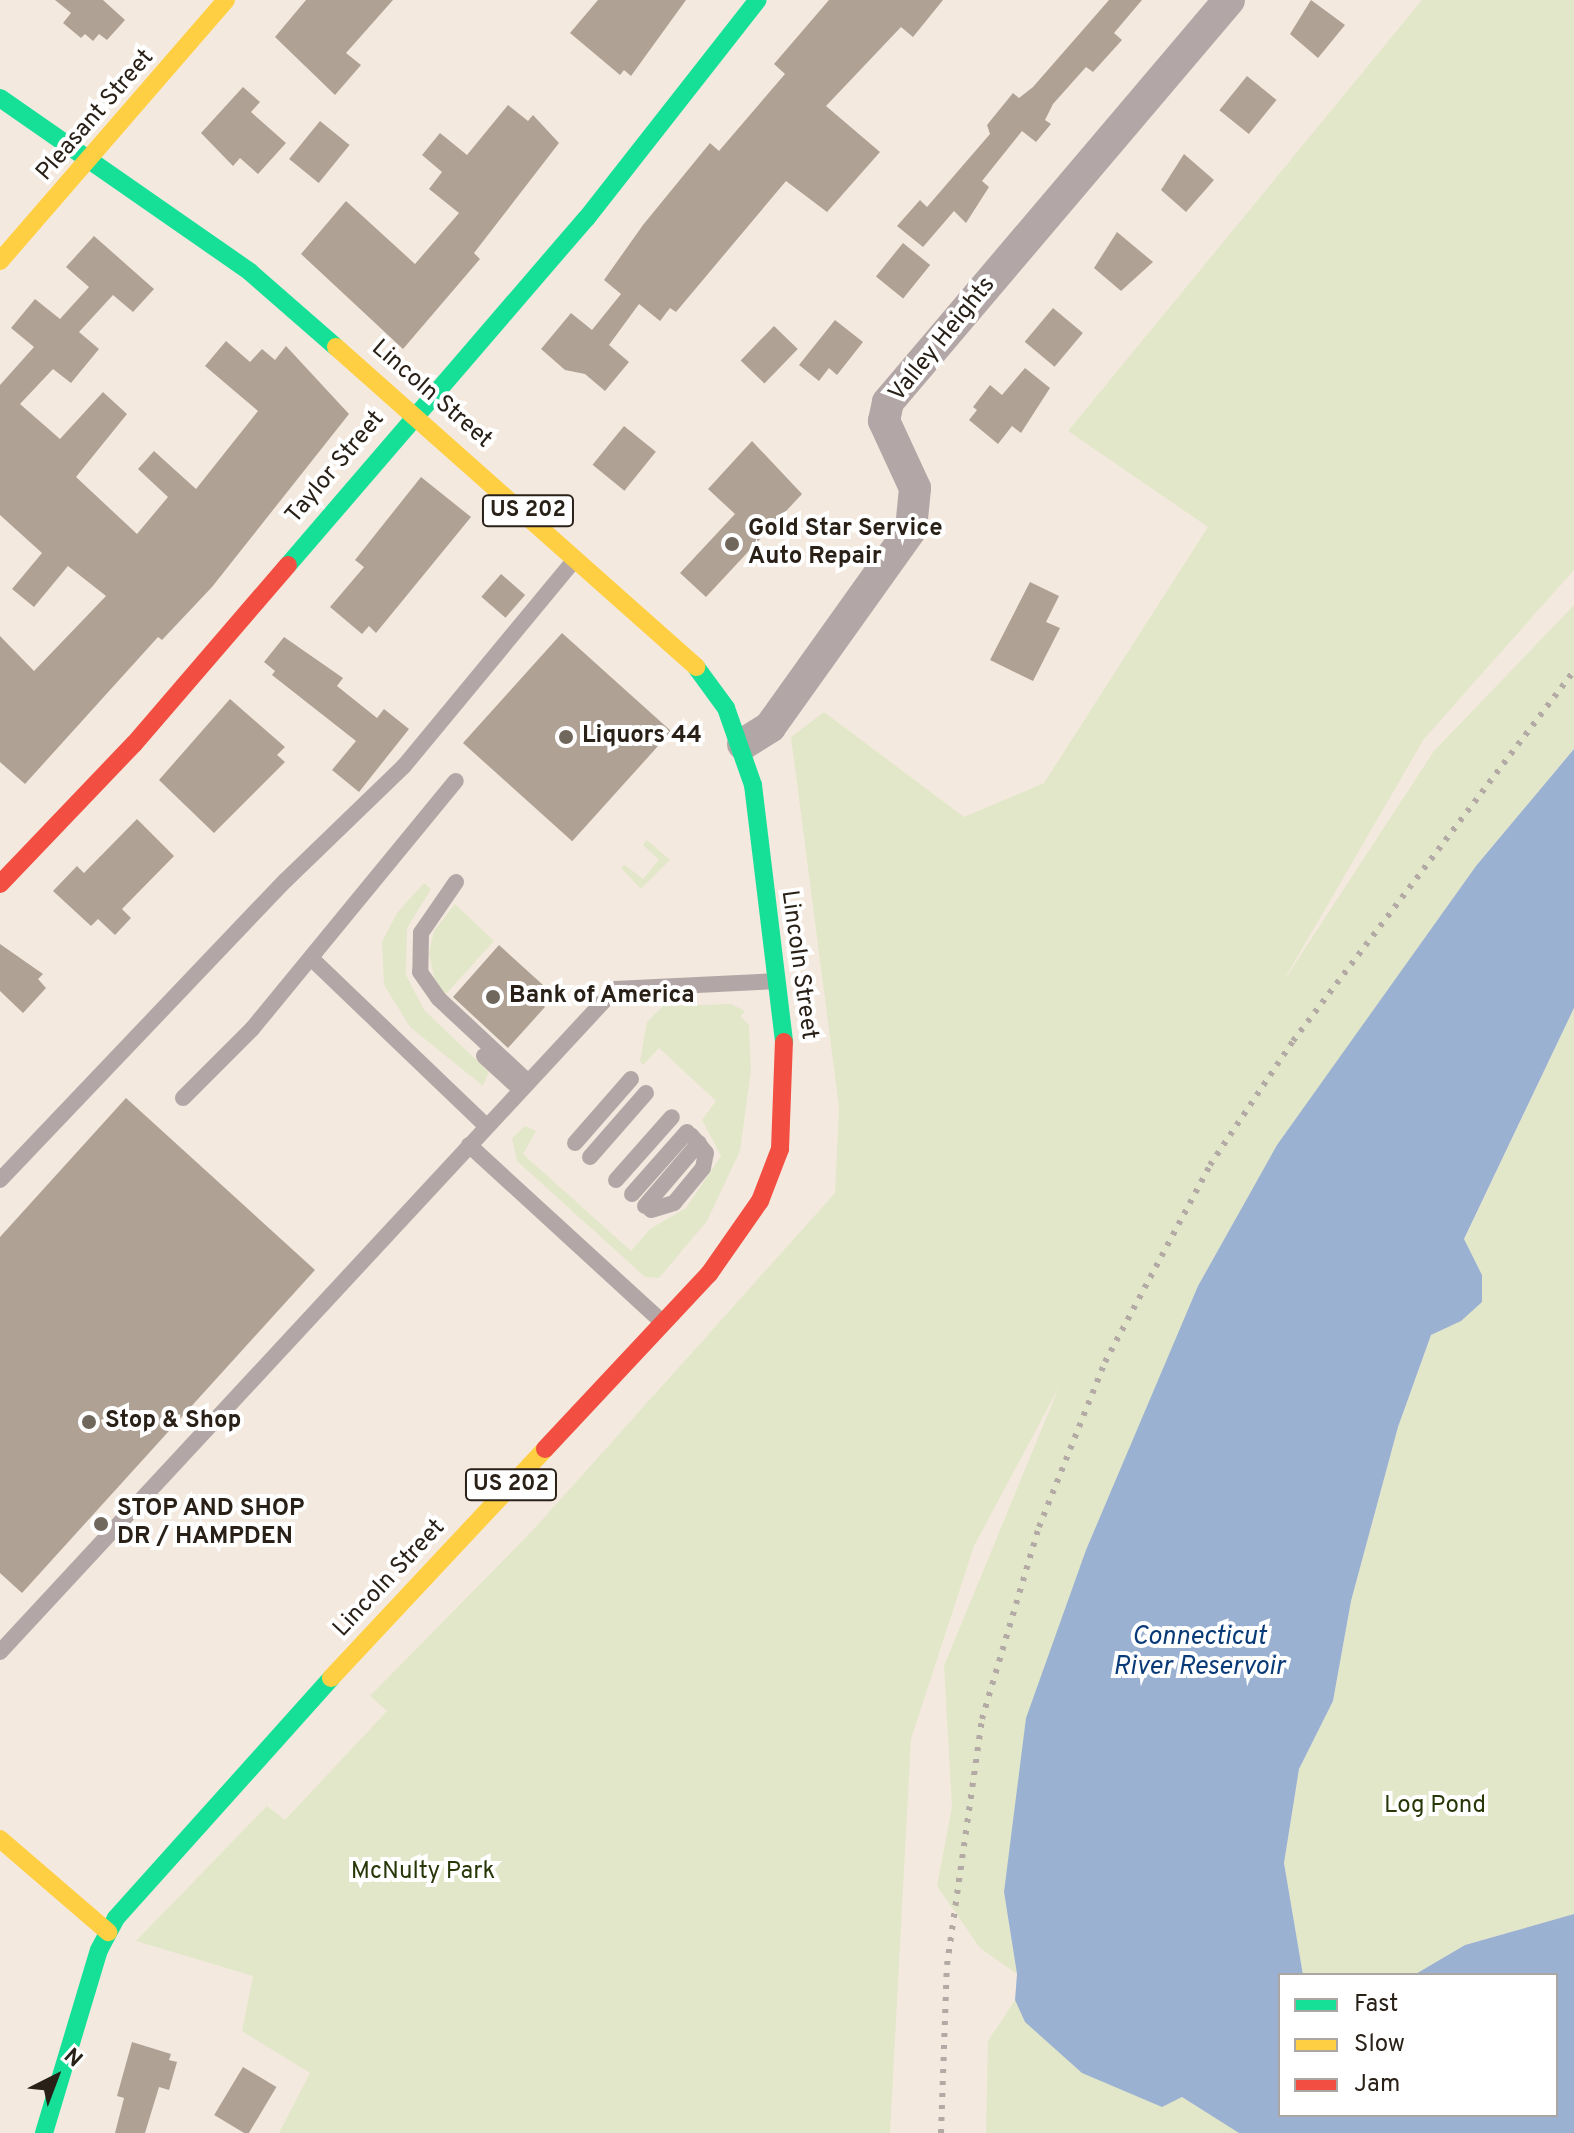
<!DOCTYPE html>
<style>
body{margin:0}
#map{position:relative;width:1574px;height:2133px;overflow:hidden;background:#f4e9de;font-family:Overpass,sans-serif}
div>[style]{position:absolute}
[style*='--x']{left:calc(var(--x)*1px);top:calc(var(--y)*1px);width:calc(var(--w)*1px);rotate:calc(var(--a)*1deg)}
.green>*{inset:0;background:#e2e7c9}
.water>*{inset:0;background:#9ab1d2}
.building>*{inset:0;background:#b0a195;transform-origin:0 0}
.lane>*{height:16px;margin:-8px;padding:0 8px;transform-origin:8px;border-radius:8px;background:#b2a7a6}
.street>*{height:32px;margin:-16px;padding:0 16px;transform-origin:16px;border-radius:16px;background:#b2a7a6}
.fast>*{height:18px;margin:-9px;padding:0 9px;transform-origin:9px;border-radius:9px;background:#16e098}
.slow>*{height:18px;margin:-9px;padding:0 9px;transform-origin:9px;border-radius:9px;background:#ffcf43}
.jam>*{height:18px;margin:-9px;padding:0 9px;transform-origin:9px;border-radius:9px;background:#f24e42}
.rail>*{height:6px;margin-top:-3px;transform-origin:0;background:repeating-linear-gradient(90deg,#b3a9a5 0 4px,transparent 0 12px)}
.dots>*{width:22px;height:22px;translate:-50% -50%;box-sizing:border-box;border:4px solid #fff;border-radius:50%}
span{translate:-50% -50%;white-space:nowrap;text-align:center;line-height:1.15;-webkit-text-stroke:8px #fff;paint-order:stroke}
.shield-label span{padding:2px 6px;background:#fff;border:2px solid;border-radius:6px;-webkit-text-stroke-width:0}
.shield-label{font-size:22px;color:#292118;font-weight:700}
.street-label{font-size:24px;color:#292118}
.poi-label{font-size:24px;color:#292118;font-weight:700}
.left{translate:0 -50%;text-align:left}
.park-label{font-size:24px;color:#283708}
.water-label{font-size:26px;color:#083a78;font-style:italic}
.legend{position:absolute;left:1278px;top:1973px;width:280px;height:144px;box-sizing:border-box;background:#fff;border:2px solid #a9a6a3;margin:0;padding:10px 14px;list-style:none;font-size:24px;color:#292118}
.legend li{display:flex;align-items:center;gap:16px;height:40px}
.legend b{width:40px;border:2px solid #a9a6a3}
.north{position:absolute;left:16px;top:2037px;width:80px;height:80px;-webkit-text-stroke:6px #fff;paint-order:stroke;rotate:42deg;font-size:22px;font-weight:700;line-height:32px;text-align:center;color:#292118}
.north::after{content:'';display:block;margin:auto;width:28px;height:36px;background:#292118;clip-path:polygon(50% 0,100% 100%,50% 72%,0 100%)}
</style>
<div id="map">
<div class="green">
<i style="clip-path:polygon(1422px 0,1574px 0,1574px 570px,1424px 739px,1281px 985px,1434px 751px,1574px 605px,1574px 749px,1476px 866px,1278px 1145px,1198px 1286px,1004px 1892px,1017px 1974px,980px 1948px,937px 1886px,952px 1807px,944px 1666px,1059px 1387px,974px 1546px,911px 1739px,890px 2133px,279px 2133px,310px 2073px,242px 2031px,253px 1976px,136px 1941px,267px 1806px,285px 1820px,387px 1711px,370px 1696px,533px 1530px,835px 1193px,839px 1107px,791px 737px,824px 712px,964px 817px,1044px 783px,1208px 527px,1068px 431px)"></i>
<i style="clip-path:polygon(647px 840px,670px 860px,641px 889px,621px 868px,625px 865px,643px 879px,659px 860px,643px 845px)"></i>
<i style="clip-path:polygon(424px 883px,431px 889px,407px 928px,406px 975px,424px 1010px,489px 1072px,483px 1086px,410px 1027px,384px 985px,382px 942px,397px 913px)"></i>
<i style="clip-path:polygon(455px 904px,494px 941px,446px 994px,435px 982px,429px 953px,434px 931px)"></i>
<i style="clip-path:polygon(731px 1004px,745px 1011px,741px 1016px,749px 1025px,751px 1070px,740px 1151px,707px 1221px,659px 1278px,645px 1277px,517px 1161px,512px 1138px,525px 1126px,536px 1131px,523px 1154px,631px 1251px,650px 1229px,686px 1208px,721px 1156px,702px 1120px,716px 1101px,659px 1048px,643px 1065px,640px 1061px,647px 1022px,663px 1006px)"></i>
<i style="clip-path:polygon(1574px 1008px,1574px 1914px,1465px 1945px,1414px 1975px,1303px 1975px,1284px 1863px,1299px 1769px,1333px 1701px,1351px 1601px,1398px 1427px,1431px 1335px,1461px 1321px,1482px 1275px,1464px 1240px)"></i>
<i style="clip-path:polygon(1015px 2000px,1025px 2022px,1182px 2097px,1239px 2133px,986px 2133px,988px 2041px)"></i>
</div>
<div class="water">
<i style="clip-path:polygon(1574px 749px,1574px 1008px,1464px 1239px,1482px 1275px,1482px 1302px,1461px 1321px,1431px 1335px,1398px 1427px,1351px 1601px,1333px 1701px,1299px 1769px,1284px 1863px,1303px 1975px,1280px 1975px,1280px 2115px,1556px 2115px,1556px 1975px,1414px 1975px,1465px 1945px,1574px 1914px,1574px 2133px,1239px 2133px,1182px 2097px,1162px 2107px,1082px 2073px,1025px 2022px,1015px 2000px,1017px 1974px,1004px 1892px,1026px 1718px,1086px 1550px,1198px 1286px,1277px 1145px,1476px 866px)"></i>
</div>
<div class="building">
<i style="clip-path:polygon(55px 0,103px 0,125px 20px,107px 40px,99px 34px,93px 41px,85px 34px,81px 38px,63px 23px,71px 13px)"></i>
<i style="clip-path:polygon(306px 0,393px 0,346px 53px,361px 65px,335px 95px,275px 37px)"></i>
<i style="clip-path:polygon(598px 0,686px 0,631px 76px,624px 70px,620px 75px,570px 33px)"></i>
<i style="clip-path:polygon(829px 0,943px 0,913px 37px,901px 27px,826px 106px,880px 152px,827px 212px,786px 181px,676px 312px,670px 308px,660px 321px,639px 304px,609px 345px,629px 362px,605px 391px,585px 374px,565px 370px,541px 349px,571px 313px,592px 330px,621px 294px,604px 280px,643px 225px,710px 143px,719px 151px,785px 74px,774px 64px)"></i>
<i style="clip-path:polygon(1109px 0,1142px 0,1114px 33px,1122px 40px,1093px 72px,1086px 67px,1053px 104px,1045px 120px,1051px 124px,1036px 142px,1022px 131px,982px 181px,989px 187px,966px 223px,954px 211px,923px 247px,897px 226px,920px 200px,927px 207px,990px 134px,987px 125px,1013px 93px,1019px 98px,1033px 87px)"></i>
<i style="clip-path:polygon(1311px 0,1345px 25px,1318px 58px,1290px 34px)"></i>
<i style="left:1247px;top:76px;width:38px;height:44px;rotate:39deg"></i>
<i style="clip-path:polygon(243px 87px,260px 102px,251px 112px,286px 143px,258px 174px,240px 158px,233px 166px,201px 133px)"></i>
<i style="clip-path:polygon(508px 105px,528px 121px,533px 115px,559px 143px,474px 253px,480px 259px,403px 349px,301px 254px,346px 201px,415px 264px,459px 213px,429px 189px,442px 172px,422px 155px,440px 133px,467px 155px)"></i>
<i style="left:320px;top:121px;width:38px;height:49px;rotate:39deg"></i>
<i style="clip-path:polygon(1184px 154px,1214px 180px,1186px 212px,1161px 190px)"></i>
<i style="clip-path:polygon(1117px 232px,1153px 262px,1121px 291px,1094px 268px)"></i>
<i style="clip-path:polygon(94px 236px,154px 289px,133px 312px,113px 295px,79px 332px,99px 349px,71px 383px,53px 369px,20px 404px,60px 439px,103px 392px,127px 414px,76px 477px,137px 534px,168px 497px,138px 469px,154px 451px,196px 489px,258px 411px,205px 366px,226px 341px,250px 362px,262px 349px,275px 360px,286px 346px,349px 414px,212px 587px,162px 640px,158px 637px,25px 784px,0 762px,0 636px,34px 671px,106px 596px,68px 566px,34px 607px,12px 589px,42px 553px,0 515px,0 385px,34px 347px,11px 328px,35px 299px,60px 319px,89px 287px,66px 267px)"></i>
<i style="left:903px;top:243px;width:35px;height:43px;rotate:39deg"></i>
<i style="left:1053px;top:308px;width:39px;height:44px;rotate:40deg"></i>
<i style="clip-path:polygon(835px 320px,863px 342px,837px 375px,829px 368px,819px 381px,799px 365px)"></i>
<i style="left:774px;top:326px;width:33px;height:48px;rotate:44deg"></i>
<i style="clip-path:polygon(1025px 368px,1050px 388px,1021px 433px,1012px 426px,998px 444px,969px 420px,977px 410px,973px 407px,990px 385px,1002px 395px)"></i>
<i style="left:624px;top:426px;width:41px;height:50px;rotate:39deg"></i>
<i style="clip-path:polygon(752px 441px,802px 494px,706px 597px,680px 573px,735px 514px,708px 489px)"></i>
<i style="clip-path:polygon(421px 477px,471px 517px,376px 633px,369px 626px,362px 634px,330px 607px,364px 567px,355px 560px)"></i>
<i style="left:501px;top:574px;width:32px;height:30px;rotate:41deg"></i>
<i style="clip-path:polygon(1030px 582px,1059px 596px,1046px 622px,1060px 628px,1033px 681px,990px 660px)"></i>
<i style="left:562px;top:633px;width:147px;height:148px;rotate:42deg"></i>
<i style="clip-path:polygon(284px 637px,343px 678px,337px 686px,377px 718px,384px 709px,409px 729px,359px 792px,332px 770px,356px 741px,272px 675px,275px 671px,264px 662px)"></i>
<i style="clip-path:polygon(230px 699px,285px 747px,277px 755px,285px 762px,214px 833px,159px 780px)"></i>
<i style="clip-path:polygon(137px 819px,174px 856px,122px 909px,131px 918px,115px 935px,98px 919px,91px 926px,53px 891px,77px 866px,84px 873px)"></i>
<i style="clip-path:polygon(0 944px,43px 974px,38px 979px,46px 988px,23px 1013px,0 991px)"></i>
<i style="clip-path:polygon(499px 945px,543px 985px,532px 996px,545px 1007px,508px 1048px,453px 997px)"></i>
<i style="clip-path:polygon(126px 1098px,315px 1270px,22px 1593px,0 1573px,0 1237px)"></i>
<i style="clip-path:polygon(132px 2042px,171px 2054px,169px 2060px,177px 2062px,169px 2090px,159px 2087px,145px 2133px,115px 2133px,124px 2098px,117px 2096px)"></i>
<i style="left:243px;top:2067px;width:39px;height:56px;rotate:31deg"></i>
</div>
<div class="lane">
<i style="--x:456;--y:882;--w:62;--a:124.5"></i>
<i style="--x:421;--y:933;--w:39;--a:91"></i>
<i style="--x:420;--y:972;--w:32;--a:55"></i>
<i style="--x:438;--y:998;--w:122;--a:43"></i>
<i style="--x:312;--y:959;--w:241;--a:43.8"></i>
<i style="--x:484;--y:1056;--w:49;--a:42.5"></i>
<i style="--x:183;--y:1098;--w:98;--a:-45"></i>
<i style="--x:252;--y:1029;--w:321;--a:-50.6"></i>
<i style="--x:575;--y:1143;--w:85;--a:-48.8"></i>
<i style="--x:469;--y:1145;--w:262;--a:42.5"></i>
<i style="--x:590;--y:1157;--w:85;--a:-48.8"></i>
<i style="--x:0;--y:1180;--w:414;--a:-46.4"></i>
<i style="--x:286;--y:880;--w:164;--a:-44"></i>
<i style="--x:404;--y:766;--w:268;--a:-50.4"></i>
<i style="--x:616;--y:1180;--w:84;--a:-48.4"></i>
<i style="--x:632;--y:1194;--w:83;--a:-48.4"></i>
<i style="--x:645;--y:1206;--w:83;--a:-49.4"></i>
<i style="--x:651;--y:1210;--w:24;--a:-17"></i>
<i style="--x:674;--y:1203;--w:45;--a:-50.4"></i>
<i style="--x:703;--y:1168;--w:15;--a:-79"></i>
<i style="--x:706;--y:1153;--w:23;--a:-130"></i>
<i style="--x:0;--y:1652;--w:904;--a:-47.15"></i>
<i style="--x:615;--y:989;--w:161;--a:-2.8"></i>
</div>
<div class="street">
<i style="--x:743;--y:744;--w:32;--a:-32"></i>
<i style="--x:770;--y:727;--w:243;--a:-54.5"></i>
<i style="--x:911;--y:529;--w:41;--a:-84.4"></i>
<i style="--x:915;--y:488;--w:74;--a:-114.8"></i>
<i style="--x:884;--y:421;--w:19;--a:-78"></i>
<i style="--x:888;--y:402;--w:527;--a:-49.69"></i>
</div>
<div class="fast">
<i style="--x:0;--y:98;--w:305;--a:34.8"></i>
<i style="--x:250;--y:272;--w:114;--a:41.1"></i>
<i style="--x:288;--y:565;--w:457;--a:-49.3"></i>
<i style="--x:586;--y:219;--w:278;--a:-51.9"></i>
<i style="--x:696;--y:667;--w:51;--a:53.8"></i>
<i style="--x:726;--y:708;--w:82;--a:70.7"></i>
<i style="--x:753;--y:785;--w:259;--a:83.1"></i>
<i style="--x:44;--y:2133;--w:191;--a:-73.3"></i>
<i style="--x:99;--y:1950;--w:36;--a:-62"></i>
<i style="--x:116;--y:1918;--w:322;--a:-48.1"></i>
</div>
<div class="slow">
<i style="--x:0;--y:261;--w:345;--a:-49.1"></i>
<i style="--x:336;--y:347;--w:482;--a:41.6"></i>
<i style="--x:331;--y:1678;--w:313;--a:-46.9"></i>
<i style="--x:0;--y:1839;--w:143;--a:40.7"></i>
</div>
<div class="jam">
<i style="--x:0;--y:884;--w:194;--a:-46.3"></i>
<i style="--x:134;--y:744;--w:236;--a:-49.3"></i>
<i style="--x:545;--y:1449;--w:240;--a:-46.9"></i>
<i style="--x:709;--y:1274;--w:89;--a:-55.1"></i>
<i style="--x:760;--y:1201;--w:56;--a:-69"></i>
<i style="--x:780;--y:1149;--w:107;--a:-87.9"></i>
</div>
<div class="rail">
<i style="--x:941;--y:2133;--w:168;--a:-88"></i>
<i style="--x:947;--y:1965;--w:248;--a:-81.9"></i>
<i style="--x:982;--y:1719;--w:200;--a:-73.5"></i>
<i style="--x:1039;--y:1527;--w:178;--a:-68.2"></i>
<i style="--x:1105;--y:1362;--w:223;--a:-61.9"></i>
<i style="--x:1210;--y:1165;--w:149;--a:-56.2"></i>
<i style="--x:1293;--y:1041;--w:465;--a:-52.8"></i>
</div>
<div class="dots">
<i style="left:732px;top:544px;background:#70675d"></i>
<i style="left:566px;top:737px;background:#70675d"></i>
<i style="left:493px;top:997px;background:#70675d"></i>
<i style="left:89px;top:1422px;background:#70675d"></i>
<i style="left:101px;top:1524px;background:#70675d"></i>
</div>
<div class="shield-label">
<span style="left:528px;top:511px">US 202</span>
<span style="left:511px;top:1485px">US 202</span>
</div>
<div class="street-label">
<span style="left:96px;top:116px;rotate:-49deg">Pleasant Street</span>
<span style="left:943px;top:340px;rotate:-51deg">Valley Heights</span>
<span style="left:431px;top:395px;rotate:41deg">Lincoln Street</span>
<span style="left:336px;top:468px;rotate:-50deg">Taylor Street</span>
<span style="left:798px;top:965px;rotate:82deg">Lincoln Street</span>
<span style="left:390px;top:1579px;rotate:-47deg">Lincoln Street</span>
</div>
<div class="poi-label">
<span class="left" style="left:748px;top:544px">Gold Star Service<br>Auto Repair</span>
<span class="left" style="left:582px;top:737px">Liquors 44</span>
<span class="left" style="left:509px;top:997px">Bank of America</span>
<span class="left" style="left:105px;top:1422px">Stop &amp; Shop</span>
<span class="left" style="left:117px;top:1524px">STOP AND SHOP<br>DR / HAMPDEN</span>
</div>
<div class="park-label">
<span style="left:1435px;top:1807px">Log Pond</span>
<span style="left:423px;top:1873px">McNulty Park</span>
</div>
<div class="water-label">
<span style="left:1199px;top:1653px">Connecticut<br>River Reservoir</span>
</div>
<ul class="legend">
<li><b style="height:10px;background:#16e098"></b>Fast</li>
<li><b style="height:10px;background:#ffcf43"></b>Slow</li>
<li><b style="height:10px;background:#f24e42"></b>Jam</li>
</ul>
<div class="north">N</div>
</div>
